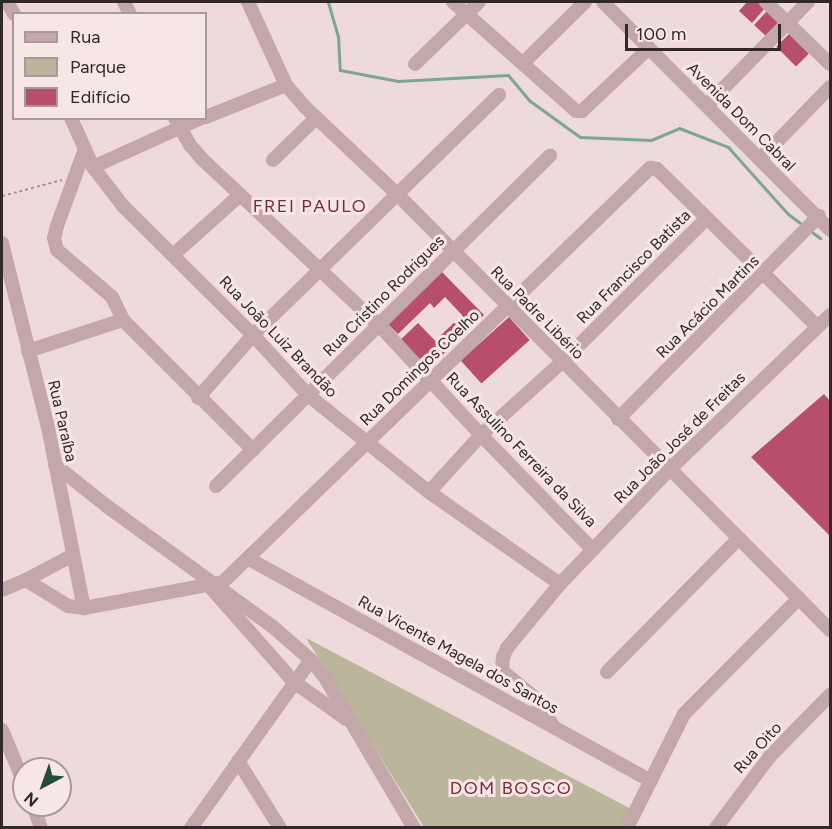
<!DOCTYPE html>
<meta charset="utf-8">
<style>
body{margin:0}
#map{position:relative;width:832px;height:829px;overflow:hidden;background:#eedada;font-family:Figtree,sans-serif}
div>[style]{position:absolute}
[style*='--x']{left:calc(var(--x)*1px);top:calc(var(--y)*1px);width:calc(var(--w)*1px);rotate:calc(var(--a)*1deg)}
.green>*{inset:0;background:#bbb59c}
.stream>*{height:3px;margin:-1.5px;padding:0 1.5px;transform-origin:1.5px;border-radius:1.5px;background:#7ca793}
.building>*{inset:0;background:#b74e6a;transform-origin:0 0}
.path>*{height:1.5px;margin-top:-0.75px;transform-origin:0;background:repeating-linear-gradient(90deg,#b09294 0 3px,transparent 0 6px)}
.minor>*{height:14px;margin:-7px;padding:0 7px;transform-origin:7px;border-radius:7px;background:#c4a7a9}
span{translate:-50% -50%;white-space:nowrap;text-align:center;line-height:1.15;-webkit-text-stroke:6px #f6e6e5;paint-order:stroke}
.street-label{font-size:16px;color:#322729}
.neighbourhood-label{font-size:18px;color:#77293f;letter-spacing:1.5px}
.frame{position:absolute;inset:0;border:3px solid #322729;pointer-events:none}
.legend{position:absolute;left:12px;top:12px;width:195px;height:108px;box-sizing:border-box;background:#f6e6e5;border:2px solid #a89a9a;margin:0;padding:8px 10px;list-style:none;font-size:18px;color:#322729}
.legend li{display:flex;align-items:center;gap:12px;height:30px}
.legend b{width:30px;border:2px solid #a89a9a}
.north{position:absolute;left:12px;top:757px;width:60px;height:60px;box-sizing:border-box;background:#f6e6e5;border:2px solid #a89a9a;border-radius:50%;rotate:221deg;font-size:16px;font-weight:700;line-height:24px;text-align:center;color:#322729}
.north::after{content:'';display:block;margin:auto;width:21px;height:27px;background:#214e3a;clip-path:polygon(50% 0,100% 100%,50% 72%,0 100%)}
.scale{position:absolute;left:625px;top:24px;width:156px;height:27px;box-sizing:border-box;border:3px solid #322729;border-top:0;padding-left:8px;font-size:18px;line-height:21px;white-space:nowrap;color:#322729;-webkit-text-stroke:4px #f6e6e5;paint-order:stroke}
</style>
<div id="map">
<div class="green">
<i style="clip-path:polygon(306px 638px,633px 810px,623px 827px,424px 827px)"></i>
</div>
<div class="stream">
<i style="--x:328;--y:2;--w:35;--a:74"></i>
<i style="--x:338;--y:36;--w:34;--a:87"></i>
<i style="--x:340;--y:70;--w:59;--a:10.7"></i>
<i style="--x:398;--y:81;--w:110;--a:-3.1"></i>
<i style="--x:508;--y:75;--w:34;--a:50"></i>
<i style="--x:530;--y:101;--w:62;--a:35.8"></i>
<i style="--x:580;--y:137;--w:71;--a:2.4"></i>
<i style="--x:651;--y:140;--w:30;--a:-23"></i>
<i style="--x:679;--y:128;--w:53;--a:21.2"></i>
<i style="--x:728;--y:147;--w:90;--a:48.2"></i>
<i style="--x:788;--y:214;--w:20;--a:37"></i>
<i style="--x:809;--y:230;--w:14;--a:36"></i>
</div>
<div class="building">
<i style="clip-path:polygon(747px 2px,757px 2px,765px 8px,752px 23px,739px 11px)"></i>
<i style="left:767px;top:11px;width:16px;height:19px;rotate:43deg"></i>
<i style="left:789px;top:34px;width:28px;height:18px;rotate:45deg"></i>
<i style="clip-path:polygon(442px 272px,484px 315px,448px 349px,438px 338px,462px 315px,445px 297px,434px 308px,430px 303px,398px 334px,388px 324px)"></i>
<i style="left:509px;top:317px;width:31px;height:65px;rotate:48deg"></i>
<i style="left:418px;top:323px;width:40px;height:25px;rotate:46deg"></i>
<i style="clip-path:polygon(824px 394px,830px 401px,830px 536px,751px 457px)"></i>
</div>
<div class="path">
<i style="--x:2;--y:196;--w:62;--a:-14.9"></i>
</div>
<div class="minor">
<i style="--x:7;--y:2;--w:14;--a:60"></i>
<i style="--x:124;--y:2;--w:13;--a:63"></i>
<i style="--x:248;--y:2;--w:91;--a:65.4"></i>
<i style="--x:286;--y:85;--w:29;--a:49"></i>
<i style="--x:305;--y:107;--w:129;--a:43.4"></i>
<i style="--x:399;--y:196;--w:612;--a:45.2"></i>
<i style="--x:453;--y:2;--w:164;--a:41.5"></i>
<i style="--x:576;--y:111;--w:6;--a:0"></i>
<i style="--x:582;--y:111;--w:92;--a:-43.2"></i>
<i style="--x:603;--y:2;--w:322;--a:45.1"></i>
<i style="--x:766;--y:2;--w:89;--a:44.1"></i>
<i style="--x:523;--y:63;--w:87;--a:-44.5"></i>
<i style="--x:415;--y:64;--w:89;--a:-44.1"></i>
<i style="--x:707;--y:105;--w:144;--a:-45.6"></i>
<i style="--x:206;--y:117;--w:86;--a:-21.8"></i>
<i style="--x:71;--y:118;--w:54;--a:65.8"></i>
<i style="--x:93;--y:167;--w:49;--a:52.4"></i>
<i style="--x:123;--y:206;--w:183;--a:44.8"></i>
<i style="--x:253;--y:335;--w:81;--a:47.5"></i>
<i style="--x:308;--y:395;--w:155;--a:38.7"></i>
<i style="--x:429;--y:492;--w:160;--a:35.1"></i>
<i style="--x:175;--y:118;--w:31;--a:61"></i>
<i style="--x:190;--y:145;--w:18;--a:49"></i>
<i style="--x:202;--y:159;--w:243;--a:43.2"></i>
<i style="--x:379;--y:325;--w:150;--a:47.2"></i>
<i style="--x:481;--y:435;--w:159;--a:45.8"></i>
<i style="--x:85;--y:149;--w:82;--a:110"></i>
<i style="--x:57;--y:226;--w:12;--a:104"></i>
<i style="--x:54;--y:238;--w:12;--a:76"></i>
<i style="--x:57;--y:250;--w:72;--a:40.5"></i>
<i style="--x:112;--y:297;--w:25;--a:64"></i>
<i style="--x:123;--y:320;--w:184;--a:45"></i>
<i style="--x:760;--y:159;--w:100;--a:-45.8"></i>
<i style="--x:273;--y:160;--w:60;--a:-44.3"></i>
<i style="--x:93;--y:167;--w:119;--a:-24.4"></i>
<i style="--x:2;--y:243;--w:190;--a:76"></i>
<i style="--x:48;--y:427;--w:185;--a:78.8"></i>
<i style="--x:173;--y:255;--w:90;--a:-41.8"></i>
<i style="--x:28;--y:351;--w:100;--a:-18.1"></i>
<i style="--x:198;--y:398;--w:84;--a:-48.9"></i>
<i style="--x:253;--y:335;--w:344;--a:-44.3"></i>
<i style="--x:618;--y:419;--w:286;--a:-45.3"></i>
<i style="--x:55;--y:465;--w:68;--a:38.4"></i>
<i style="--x:108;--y:507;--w:204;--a:36"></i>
<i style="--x:273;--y:627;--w:50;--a:41"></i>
<i style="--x:311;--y:660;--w:21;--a:51"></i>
<i style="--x:324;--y:676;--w:177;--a:59.4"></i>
<i style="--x:216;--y:486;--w:470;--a:-44.7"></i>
<i style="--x:429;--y:492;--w:77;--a:-47.6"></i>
<i style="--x:481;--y:435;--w:109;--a:-42"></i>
<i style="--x:562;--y:362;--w:204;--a:-44.8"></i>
<i style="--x:249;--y:559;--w:459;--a:28.9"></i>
<i style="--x:26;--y:580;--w:49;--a:31.8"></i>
<i style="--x:68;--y:606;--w:16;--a:7"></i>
<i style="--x:84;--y:608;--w:141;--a:-10.6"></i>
<i style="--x:223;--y:582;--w:595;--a:-44.11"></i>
<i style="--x:650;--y:168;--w:7;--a:8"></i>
<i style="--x:657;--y:169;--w:224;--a:44.5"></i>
<i style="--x:212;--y:589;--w:124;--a:48.6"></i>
<i style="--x:294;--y:682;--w:64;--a:35.4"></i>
<i style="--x:2;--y:590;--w:26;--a:-23"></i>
<i style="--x:26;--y:580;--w:53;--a:-28"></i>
<i style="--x:607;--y:672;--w:188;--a:-45.4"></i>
<i style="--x:554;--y:727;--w:36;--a:-124"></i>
<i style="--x:534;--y:697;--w:41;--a:-140.9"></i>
<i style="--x:502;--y:671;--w:14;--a:-86"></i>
<i style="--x:503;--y:657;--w:10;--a:-66"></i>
<i style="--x:507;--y:648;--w:83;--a:-50.4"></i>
<i style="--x:560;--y:584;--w:159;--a:-46.3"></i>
<i style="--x:670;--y:469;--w:222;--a:-43.9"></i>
<i style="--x:2;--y:730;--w:57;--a:67.5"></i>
<i style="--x:238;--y:761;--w:79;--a:57.9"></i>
<i style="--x:33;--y:805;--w:24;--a:71"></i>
<i style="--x:191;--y:828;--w:206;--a:-54.5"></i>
<i style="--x:627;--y:828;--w:127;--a:-63.4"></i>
<i style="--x:684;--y:714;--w:163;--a:-45.2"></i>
<i style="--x:716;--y:828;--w:90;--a:-53.1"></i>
<i style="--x:770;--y:756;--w:86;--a:-45.5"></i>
</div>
<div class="street-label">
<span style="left:741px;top:117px;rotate:45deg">Avenida Dom Cabral</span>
<span style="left:634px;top:267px;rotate:-45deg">Rua Francisco Batista</span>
<span style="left:384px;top:296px;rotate:-45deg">Rua Cristino Rodrigues</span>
<span style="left:708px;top:307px;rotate:-45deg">Rua Acácio Martins</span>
<span style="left:537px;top:313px;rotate:45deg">Rua Padre Libério</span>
<span style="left:278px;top:337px;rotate:46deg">Rua João Luiz Brandão</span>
<span style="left:420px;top:368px;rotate:-44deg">Rua Domingos Coelho</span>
<span style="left:62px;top:421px;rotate:77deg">Rua Paraíba</span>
<span style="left:680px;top:438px;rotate:-45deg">Rua João José de Freitas</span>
<span style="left:521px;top:450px;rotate:46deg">Rua Assulino Ferreira da Silva</span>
<span style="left:458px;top:655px;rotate:29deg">Rua Vicente Magela dos Santos</span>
<span style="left:758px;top:748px;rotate:-48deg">Rua Oito</span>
</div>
<div class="neighbourhood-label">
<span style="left:310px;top:206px">FREI PAULO</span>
<span style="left:511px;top:788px">DOM BOSCO</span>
</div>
<div class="frame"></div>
<ul class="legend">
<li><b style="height:8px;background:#c4a7a9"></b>Rua</li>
<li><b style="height:16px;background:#bbb59c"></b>Parque</li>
<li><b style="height:16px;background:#b74e6a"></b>Edifício</li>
</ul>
<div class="north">N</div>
<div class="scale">100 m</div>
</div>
